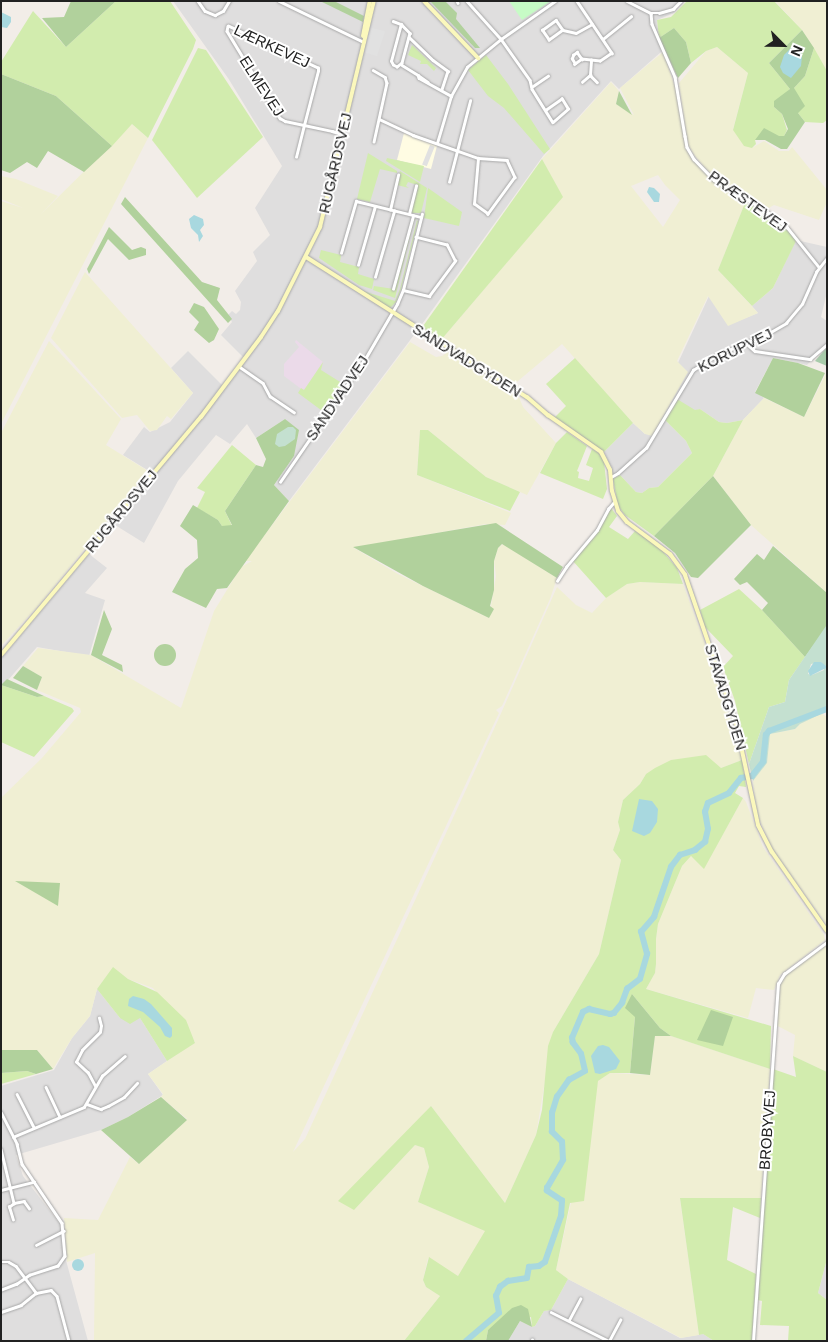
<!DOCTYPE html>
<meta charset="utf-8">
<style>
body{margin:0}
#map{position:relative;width:828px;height:1342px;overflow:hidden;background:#f2ede8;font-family:Helvetica,sans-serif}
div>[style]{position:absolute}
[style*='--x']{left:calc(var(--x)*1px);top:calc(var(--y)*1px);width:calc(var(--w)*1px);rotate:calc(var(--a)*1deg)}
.residential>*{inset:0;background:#dfdede}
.industrial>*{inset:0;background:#ebdae9}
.education>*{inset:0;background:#fffce3}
.farmland>*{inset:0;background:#f0efd3}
.grass>*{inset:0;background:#d2ecae}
.forest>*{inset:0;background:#b1d19c}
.round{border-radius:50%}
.wetland>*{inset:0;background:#c4e0d0}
.cemetery>*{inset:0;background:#a8cbaa}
.park>*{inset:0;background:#c7fbc6}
.parking>*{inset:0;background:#e1e1e1;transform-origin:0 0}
.water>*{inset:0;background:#a8d8df}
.river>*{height:5.5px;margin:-2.75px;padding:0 2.75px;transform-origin:2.75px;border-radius:2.75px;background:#a8d8df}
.roads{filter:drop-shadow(0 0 1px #a8a8a8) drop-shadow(0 0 1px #a8a8a8)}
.street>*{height:2.5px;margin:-1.25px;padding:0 1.25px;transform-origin:1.25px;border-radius:1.25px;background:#fff}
.secondary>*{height:4px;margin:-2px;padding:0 2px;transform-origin:2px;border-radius:2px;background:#fbf8bc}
span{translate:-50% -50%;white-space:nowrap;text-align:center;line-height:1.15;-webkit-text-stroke:4px #fff;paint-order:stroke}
.street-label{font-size:15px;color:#212121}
.frame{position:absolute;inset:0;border:2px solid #212121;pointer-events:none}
.north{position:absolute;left:758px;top:20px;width:50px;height:50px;-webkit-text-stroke:4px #fff;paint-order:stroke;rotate:113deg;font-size:14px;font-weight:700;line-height:20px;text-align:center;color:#212121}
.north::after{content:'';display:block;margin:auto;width:18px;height:22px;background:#212121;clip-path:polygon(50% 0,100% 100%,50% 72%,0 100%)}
</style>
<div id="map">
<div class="residential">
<i style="clip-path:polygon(173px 1px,685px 1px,674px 13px,657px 20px,661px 52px,619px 89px,611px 81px,543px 156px,420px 327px,289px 501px,274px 485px,294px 456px,285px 419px,256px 438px,247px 424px,230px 444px,216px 435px,178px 481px,144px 543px,115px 525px,157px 476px,123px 455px,144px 427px,150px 432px,170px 422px,193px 393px,171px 368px,188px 351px,223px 386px,244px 358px,221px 335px,232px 322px,228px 315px,232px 311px,236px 314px,240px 310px,241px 302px,235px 291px,257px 261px,253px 252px,270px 235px,255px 208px,282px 166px,228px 78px)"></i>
<i style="clip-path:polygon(796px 240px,827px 247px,827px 292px,821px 317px,827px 321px,827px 343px,807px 365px,773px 358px,755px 392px,764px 398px,743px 420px,727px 423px,719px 422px,700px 409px,665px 420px,686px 441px,692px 453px,658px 487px,649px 488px,642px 493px,636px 492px,620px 475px,613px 479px,612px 468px,604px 452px,633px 423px,645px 434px,709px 296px,728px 325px,758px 313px,752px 306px,773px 288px)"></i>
<i style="clip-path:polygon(89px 554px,107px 568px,85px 593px,105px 600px,89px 656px,37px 647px,1px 688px,1px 659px)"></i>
<i style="clip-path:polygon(97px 989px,120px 1018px,140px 1018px,167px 1061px,148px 1074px,163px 1095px,128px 1117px,101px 1130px,16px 1155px,23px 1176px,60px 1224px,64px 1253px,88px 1341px,1px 1341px,1px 1086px,54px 1070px,72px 1038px,90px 1016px)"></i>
<i style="clip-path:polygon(827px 1259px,827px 1300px,818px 1293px)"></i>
<i style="clip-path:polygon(568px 1279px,680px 1338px,703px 1334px,714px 1341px,508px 1341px,520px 1321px,532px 1327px,535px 1326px,544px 1311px,551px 1310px)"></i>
</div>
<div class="industrial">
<i style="clip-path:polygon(296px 340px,323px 362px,304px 391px,284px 376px,284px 364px,299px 347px,295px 342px)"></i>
</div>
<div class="education">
<i style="clip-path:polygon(404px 133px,437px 146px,431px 169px,397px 160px)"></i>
</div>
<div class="farmland">
<i style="clip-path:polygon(775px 1px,827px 1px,827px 71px,802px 30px)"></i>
<i style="clip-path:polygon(717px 47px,748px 73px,733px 129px,752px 148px,764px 141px,779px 151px,789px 151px,792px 147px,827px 190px,827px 202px,819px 220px,774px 205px,767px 209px,714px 178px,695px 156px,688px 145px,679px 83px,706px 51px)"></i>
<i style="clip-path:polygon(evenodd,663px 52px,677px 93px,686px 150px,709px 178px,745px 203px,718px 270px,758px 313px,728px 326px,708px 296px,677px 361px,688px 372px,652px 436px,645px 434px,633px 423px,562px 344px,512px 386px,441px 340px,562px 197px,542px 159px,611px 82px,619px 91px,616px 104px,634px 115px,620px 88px,663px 52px,658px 175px,665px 185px,680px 200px,663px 227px,631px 186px,658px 175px)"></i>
<i style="clip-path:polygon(132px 124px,148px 138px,1px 424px,1px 201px,23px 208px,1px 199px,1px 176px,16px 179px,58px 196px,41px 214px)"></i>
<i style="clip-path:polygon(85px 272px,193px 393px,171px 419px,167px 416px,157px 430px,150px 431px,137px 415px,122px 418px,51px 338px)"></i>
<i style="clip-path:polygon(49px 341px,121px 419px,106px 445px,148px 471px,38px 606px,1px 646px,1px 433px)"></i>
<i style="clip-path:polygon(410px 342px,436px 357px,442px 356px,448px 352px,518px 395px,523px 407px,556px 443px,527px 495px,486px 477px,428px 430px,420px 430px,417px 475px,511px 513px,505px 525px,486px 524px,354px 548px,398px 574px,489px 618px,496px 576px,494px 561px,498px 548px,503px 544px,557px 578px,550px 599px,502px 706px,496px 710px,499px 713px,293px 1152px,305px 1139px,494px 729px,557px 587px,576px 605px,592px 613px,606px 598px,627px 584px,640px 582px,683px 584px,723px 693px,742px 760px,721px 768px,646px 774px,640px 784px,623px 800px,618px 822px,620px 830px,613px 850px,621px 860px,599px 954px,553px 1032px,536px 1135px,505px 1203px,431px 1106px,354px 1210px,415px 1145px,424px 1148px,429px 1167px,418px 1202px,486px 1231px,458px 1276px,428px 1258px,423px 1280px,426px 1287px,440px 1296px,404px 1341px,94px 1341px,95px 1253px,67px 1262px,64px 1218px,98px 1220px,130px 1157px,139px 1164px,187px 1119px,161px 1097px,163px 1094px,148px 1074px,195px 1042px,153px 988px,128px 979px,113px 968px,97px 989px,90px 1016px,72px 1038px,53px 1069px,37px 1050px,1px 1050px,1px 798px,42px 758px,81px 712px,80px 708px,37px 690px,42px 677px,23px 666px,38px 648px,91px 655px,181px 708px,214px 611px,241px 567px,252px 561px,245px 561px)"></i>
<i style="clip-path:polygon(827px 372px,827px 593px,751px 525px,713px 476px,743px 420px,764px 398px,804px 417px)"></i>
<i style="clip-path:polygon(821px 713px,827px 717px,827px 925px,773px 850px,757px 814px,753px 781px,767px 763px,770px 734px,795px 729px,800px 724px)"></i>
<i style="clip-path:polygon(743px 798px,746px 802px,763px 847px,824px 935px,825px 940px,780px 975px,774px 990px,756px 988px,748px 1018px,646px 989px,655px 973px,656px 964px,656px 939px,658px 924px,682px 866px,691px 856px,704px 868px)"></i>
<i style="clip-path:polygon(827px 944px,827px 1072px,793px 1056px,795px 1035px,776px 1025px,779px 988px,783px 977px)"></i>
<i style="clip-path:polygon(655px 1036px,671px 1036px,770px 1069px,761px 1198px,680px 1199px,699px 1335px,681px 1338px,568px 1279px,556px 1270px,598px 1081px,610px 1073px,650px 1075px)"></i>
</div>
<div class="grass">
<i style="clip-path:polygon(116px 1px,170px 1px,196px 40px,193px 49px,148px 138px,132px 124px,112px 146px,56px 96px,1px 74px,1px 62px,33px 11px,66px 47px)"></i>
<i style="clip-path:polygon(687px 1px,774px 1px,802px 30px,769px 63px,790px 89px,774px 107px,782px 114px,787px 130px,784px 136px,755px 140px,756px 144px,752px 148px,744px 146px,733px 130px,748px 73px,717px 47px,706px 51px,691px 63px,686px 42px,674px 28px,659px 38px,657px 20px,671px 17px)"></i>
<i style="clip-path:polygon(412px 45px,436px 68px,434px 71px,427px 64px,420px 64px,421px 61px,408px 55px)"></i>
<i style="clip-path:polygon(198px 48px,206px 50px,263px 137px,197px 198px,152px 140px)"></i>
<i style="clip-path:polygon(814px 48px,827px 71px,827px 120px,823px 123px,805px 122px,798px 113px,794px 88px,805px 76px)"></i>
<i style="clip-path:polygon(486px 55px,508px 84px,550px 149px,544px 154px,504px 108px,488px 96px,468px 70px)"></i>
<i style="clip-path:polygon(368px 153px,397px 171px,397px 173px,380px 169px,370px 202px,357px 199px)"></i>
<i style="clip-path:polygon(387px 158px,424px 166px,420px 182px,386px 161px)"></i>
<i style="clip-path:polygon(542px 159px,563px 197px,441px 340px,421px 329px)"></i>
<i style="clip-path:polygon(400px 171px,427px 188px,421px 213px,411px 213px,417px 185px,408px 182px,406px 186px,409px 188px,397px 185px)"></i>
<i style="clip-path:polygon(428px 188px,462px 212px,459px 226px,424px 218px)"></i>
<i style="clip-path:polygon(745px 203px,764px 211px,788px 231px,796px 241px,773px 288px,752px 306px,718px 270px)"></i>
<i style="clip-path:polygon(413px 218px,418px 221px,401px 289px,396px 302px,390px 308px,360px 290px,395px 301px,400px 289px,417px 220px,414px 220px,395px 298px,373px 290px,374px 286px,394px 289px)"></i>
<i style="clip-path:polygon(321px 250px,341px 255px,340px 262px,359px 267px,358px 274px,374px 279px,372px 289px,359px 285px,319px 258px)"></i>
<i style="clip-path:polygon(575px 358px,633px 423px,604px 452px,555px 417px,566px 406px,546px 384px)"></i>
<i style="clip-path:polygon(323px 362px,321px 370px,345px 385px,325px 413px,298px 393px,301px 388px,304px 390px)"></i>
<i style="clip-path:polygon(677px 399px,695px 410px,700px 409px,719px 422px,727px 423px,743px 420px,713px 476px,654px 536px,625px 515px,618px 506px,613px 479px,620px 475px,636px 492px,642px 493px,649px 488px,658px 487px,692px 453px,686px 441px,665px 420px)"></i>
<i style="clip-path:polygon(420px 430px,428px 430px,486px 477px,520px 492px,510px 511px,417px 475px)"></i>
<i style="clip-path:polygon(567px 432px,587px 446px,577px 471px,579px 472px,578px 478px,589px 481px,593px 468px,586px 465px,592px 449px,599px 453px,604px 462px,607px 489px,603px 499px,540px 473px,556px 443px)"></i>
<i style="clip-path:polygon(232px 445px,256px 465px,225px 511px,232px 526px,222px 526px,218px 520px,197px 508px,205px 492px,197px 488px)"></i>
<i style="clip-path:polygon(611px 508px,617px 516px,609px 527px,628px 539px,635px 531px,659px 547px,677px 568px,683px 584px,640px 582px,627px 584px,606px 598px,572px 560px,595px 536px)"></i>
<i style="clip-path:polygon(739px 589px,762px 610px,805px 657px,789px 680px,785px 702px,769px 707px,749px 764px,735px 701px,723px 667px,733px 656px,705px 627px,700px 610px)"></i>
<i style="clip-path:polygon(1px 685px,37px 697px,44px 696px,72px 708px,74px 711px,34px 757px,1px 742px)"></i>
<i style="clip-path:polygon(706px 755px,721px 768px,742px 760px,746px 787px,739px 786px,735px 793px,743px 798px,704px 869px,691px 856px,682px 866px,658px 924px,656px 939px,656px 964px,655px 973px,646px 989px,771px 1026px,770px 1069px,671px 1036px,660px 1028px,632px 994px,635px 1017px,630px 1073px,610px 1073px,598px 1081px,584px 1201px,570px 1203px,556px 1270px,568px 1279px,551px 1310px,544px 1311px,535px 1326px,532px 1327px,531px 1317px,488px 1330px,486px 1341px,404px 1341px,440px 1296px,426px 1287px,423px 1280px,429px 1257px,458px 1276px,485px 1231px,418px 1202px,429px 1167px,424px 1148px,415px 1145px,354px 1210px,338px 1201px,431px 1106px,505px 1203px,536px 1135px,542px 1110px,548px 1046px,553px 1032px,599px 954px,621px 860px,613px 850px,620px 830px,618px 822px,623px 800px,640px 784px,646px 774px,655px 768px,671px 760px)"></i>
<i style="clip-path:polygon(113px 967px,128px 979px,157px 992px,186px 1020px,195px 1043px,167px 1061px,140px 1018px,130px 1024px,120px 1018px,97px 989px)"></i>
<i style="clip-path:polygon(793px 1056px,827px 1072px,827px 1259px,818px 1293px,827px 1300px,827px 1341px,788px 1341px,789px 1326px,760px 1325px,762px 1301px,758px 1300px,773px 1069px,796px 1077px)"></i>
<i style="clip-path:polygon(27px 1071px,36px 1074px,1px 1084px,1px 1073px)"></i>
<i style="clip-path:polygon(680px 1198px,761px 1198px,760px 1218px,733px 1207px,727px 1260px,756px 1274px,752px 1341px,714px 1341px,703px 1334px,699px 1335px)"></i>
</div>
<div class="forest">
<i style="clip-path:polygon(71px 1px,116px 1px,66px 47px,42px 18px,64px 17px)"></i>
<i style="clip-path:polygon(320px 1px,334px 1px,364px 16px,363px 22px)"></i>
<i style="clip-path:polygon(430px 1px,445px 1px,457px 13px,456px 19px,480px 48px,475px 48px)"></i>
<i style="clip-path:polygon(674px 28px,686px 42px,691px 63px,678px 78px,659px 38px)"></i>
<i style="clip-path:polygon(802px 30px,814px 48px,805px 76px,794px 88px,805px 106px,798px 113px,805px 122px,787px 149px,781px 149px,765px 140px,755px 140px,764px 128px,779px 136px,784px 136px,788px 129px,782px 114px,774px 107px,774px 101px,790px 89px,769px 63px)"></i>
<i style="clip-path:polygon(1px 74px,56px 96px,112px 146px,84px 172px,48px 151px,37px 168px,27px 162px,10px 173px,1px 170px)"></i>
<i style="clip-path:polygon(619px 91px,632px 115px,616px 104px)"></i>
<i style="clip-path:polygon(125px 197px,202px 282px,220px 288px,217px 300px,232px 319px,228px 323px,121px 204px)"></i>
<i style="clip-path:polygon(109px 227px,132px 250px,141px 247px,146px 249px,146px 255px,129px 260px,108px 239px,89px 274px,87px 269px)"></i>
<i style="clip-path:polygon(194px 303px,204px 307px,219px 329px,214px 340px,209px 343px,194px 330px,199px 322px,189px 312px)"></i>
<i style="clip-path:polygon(773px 358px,798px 363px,825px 373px,804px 417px,755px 393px)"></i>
<i style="clip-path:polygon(285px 419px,299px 430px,294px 456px,274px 485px,289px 501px,227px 588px,217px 589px,206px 608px,172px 592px,185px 569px,198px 558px,197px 540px,180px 526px,193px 505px,218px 520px,222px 526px,232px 525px,225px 511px,256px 465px,263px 467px,266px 459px,256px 438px)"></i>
<i style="clip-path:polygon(713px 476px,751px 525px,698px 578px,691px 577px,675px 553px,654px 536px)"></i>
<i style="clip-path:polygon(496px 523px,563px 567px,557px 578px,502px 544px,498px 548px,494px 561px,494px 590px,490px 606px,494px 609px,489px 618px,423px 586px,353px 547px)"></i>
<i style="clip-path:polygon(773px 546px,827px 593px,827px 627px,805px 657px,762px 610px,768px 603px,747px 582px,740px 585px,734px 579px,757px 554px,764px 560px)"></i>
<i style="clip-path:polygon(104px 610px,112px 629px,102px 655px,122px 665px,123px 672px,91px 655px)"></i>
<i class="round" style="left:154px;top:644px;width:22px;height:22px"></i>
<i style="clip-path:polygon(23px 666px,42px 677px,37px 690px,13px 678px)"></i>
<i style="clip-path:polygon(7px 679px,44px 696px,37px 697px,1px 685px)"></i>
<i style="clip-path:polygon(15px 881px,60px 883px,58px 906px)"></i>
<i style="clip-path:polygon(632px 994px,660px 1028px,671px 1036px,655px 1036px,650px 1075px,630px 1073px,635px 1017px,625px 1008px)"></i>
<i style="clip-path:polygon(711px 1010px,733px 1017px,723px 1046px,697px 1040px)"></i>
<i style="clip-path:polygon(1px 1050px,37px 1050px,53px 1069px,36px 1074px,27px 1071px,1px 1073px)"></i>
<i style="clip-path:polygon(161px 1097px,187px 1120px,139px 1164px,101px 1130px,128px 1117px)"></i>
<i style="clip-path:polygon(521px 1305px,528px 1309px,532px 1327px,520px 1321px,508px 1341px,486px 1341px,488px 1330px,512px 1308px)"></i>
</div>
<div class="wetland">
<i style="clip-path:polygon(288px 427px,293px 427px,296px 430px,295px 439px,285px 446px,279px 447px,275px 444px,277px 434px)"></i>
<i style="clip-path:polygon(evenodd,826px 626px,827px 711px,800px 724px,795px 729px,770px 734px,767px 763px,753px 781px,749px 764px,769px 707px,785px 702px,789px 680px,826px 626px,821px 662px,824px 670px,812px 675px,808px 674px,811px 664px,821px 662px)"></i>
</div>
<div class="cemetery">
<i style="clip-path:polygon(827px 347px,827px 366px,815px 361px)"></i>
</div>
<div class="park">
<i style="clip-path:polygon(509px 1px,551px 1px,522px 20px)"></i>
</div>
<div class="parking">
<i style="clip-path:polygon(372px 28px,385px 31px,377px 56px,366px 53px,365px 51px,368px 36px)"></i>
<i style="left:430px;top:145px;width:5px;height:21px;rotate:22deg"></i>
</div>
<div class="water">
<i style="clip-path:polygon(1px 12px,11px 17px,11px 22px,7px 28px,1px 27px)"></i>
<i style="clip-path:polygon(792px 47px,800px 50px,802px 56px,801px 66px,791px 78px,783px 73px,780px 67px,784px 55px)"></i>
<i style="clip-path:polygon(649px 187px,654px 188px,660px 194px,659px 202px,654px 202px,647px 192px)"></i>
<i style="clip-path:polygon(194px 215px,203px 219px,204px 225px,200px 230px,203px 236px,199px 242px,198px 235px,191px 228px,189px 219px)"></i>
<i style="clip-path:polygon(814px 662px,821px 662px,826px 666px,826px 668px,810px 676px,808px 671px)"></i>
<i style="clip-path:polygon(639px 799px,652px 801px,658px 809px,657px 822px,650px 833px,644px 836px,632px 831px)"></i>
<i style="clip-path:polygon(133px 996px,144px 999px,151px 1004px,172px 1028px,172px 1036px,170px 1038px,165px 1036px,160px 1027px,143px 1012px,128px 1006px,129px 999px)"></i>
<i style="clip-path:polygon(603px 1045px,609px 1047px,620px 1061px,616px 1069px,600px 1074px,595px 1073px,591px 1056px,598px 1046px)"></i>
<i class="round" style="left:72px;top:1259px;width:12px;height:12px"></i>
</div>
<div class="river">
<i style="--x:466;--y:1341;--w:43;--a:-40.3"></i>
<i style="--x:499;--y:1313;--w:17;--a:-100"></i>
<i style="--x:496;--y:1296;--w:10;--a:-66"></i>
<i style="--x:500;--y:1287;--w:10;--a:-37"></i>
<i style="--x:508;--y:1281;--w:19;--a:-9"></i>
<i style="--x:527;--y:1278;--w:11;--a:-80"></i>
<i style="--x:529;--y:1267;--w:10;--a:-6"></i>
<i style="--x:539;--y:1266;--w:7;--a:-34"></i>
<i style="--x:545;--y:1262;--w:49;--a:-70.8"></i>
<i style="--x:561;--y:1216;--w:15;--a:-86"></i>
<i style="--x:562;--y:1201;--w:18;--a:-146"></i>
<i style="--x:547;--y:1191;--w:3;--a:-90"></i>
<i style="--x:547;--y:1188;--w:32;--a:-60"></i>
<i style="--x:563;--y:1160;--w:18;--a:-93"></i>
<i style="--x:562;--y:1142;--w:14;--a:-135"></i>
<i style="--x:552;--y:1132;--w:19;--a:-90"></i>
<i style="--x:552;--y:1113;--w:17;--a:-73"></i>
<i style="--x:557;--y:1097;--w:21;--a:-55"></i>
<i style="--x:569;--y:1080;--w:18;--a:-29"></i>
<i style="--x:585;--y:1071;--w:17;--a:-103"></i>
<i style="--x:581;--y:1054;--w:14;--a:-126"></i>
<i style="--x:573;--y:1043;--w:5;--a:-101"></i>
<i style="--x:572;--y:1038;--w:28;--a:-67"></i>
<i style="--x:583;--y:1012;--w:7;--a:-27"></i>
<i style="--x:589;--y:1009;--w:22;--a:13"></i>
<i style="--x:610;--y:1014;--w:4;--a:-14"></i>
<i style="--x:614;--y:1013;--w:13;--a:-51"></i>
<i style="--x:622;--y:1003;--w:15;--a:-70"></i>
<i style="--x:627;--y:989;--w:16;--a:-38"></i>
<i style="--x:640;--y:979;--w:26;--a:-74"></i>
<i style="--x:647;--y:954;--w:23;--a:-105"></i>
<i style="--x:641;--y:932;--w:20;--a:-49"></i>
<i style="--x:654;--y:917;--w:53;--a:-71.2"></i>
<i style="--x:671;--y:867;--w:15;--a:-53"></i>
<i style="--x:680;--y:855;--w:16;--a:-18"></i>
<i style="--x:695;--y:850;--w:13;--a:-39"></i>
<i style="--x:705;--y:842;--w:13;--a:-77"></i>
<i style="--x:708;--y:829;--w:17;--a:-100"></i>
<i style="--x:705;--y:812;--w:9;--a:-72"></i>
<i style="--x:708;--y:803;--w:23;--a:-25"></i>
<i style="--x:729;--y:793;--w:19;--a:-51"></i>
<i style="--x:741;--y:778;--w:11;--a:-10"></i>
<i style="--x:752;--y:776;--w:18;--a:-52"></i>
<i style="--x:763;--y:762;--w:27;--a:-84"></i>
<i style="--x:766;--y:735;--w:5;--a:-53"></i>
<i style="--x:769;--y:731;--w:62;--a:-20.8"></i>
</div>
<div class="roads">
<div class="street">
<i style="--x:198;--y:1;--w:12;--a:55"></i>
<i style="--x:205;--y:11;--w:11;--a:22"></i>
<i style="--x:215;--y:15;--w:9;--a:-27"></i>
<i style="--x:223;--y:11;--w:12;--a:-59"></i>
<i style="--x:279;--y:1;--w:94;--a:25.8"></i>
<i style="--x:457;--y:1;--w:2;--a:63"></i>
<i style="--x:467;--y:1;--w:51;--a:48.2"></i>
<i style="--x:501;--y:39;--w:50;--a:54.7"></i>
<i style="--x:530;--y:80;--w:9;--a:77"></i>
<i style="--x:532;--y:89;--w:39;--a:58"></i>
<i style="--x:553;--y:122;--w:20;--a:-41"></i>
<i style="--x:568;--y:109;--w:12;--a:-121"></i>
<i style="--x:562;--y:99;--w:19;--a:145"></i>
<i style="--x:577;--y:1;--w:63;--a:56.1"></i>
<i style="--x:612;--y:53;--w:14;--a:146"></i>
<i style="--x:600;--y:61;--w:18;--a:-174"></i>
<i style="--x:582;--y:59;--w:9;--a:144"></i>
<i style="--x:575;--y:64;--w:6;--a:-121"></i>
<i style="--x:572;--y:59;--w:4;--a:-76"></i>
<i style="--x:573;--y:55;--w:5;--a:-37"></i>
<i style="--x:577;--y:52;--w:9;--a:54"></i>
<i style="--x:627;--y:1;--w:27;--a:27"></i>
<i style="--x:651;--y:13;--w:8;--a:0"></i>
<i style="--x:659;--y:13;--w:15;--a:-16"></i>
<i style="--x:673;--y:9;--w:11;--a:-45"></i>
<i style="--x:651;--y:13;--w:11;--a:85"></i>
<i style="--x:652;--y:24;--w:58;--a:66.5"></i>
<i style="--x:675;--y:77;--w:60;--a:80.4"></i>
<i style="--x:685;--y:136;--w:11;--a:80"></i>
<i style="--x:687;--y:147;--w:14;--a:60"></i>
<i style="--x:694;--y:159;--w:29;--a:46"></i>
<i style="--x:714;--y:180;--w:59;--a:30.5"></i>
<i style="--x:765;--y:210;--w:28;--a:38"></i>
<i style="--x:787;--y:227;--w:51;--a:51.3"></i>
<i style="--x:393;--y:21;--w:9;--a:21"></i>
<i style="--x:401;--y:24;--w:13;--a:45"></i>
<i style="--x:410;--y:33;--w:31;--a:105"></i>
<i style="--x:402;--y:63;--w:6;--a:141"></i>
<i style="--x:397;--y:67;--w:4;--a:-153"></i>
<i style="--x:393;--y:65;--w:4;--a:-117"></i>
<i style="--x:391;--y:61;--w:38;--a:-75"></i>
<i style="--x:563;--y:30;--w:17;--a:144"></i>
<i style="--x:549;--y:40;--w:12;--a:-125"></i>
<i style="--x:542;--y:30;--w:17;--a:-36"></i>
<i style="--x:556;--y:20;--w:12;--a:55"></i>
<i style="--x:563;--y:30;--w:13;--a:13"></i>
<i style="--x:576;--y:33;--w:18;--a:-29"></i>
<i style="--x:409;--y:37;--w:33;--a:44"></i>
<i style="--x:433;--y:60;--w:19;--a:36"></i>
<i style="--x:448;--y:71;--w:20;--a:108"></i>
<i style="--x:603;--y:39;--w:36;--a:-39"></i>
<i style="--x:402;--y:65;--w:19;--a:32"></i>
<i style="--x:418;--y:75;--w:3;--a:72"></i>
<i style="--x:419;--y:78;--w:37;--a:29"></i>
<i style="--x:373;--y:70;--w:14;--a:30"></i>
<i style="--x:385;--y:77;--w:6;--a:72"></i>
<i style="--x:387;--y:83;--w:60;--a:102.4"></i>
<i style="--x:418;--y:75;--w:12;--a:35"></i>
<i style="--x:590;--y:75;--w:10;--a:45"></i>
<i style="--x:582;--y:82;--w:11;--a:-41"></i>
<i style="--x:590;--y:75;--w:15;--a:-86"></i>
<i style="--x:533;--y:86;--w:18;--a:-34"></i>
<i style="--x:379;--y:119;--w:38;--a:25"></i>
<i style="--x:413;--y:135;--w:69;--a:19.5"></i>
<i style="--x:478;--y:158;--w:29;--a:4"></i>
<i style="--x:507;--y:160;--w:19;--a:65"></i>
<i style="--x:515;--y:177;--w:46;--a:126.1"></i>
<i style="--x:488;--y:214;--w:17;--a:-144"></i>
<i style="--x:474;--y:204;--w:46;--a:-85"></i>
<i style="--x:437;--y:143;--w:49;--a:-73.4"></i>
<i style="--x:451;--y:96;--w:33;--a:-61"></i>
<i style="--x:467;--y:67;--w:44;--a:-39.5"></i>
<i style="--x:501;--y:39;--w:66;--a:-35.1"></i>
<i style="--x:296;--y:157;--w:33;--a:-76"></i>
<i style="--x:304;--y:125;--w:56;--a:-75.5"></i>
<i style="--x:318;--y:71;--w:3;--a:-90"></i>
<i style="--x:318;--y:68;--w:99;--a:-155"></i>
<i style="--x:228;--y:26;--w:5;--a:101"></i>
<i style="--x:227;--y:31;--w:102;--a:58.7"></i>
<i style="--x:280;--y:118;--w:6;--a:31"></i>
<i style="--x:285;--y:121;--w:19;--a:12"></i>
<i style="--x:304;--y:125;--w:29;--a:12"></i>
<i style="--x:332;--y:131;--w:10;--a:17"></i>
<i style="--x:449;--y:182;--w:84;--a:-75.5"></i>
<i style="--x:390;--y:210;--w:36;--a:-77"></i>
<i style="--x:409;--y:214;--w:29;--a:-76"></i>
<i style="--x:341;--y:253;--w:54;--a:-73.9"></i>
<i style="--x:356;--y:201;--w:67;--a:13.8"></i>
<i style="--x:358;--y:265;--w:61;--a:-73.9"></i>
<i style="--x:375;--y:277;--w:69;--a:-73.9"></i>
<i style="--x:393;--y:289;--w:76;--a:-74.7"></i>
<i style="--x:403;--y:290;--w:27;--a:13"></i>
<i style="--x:429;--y:296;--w:44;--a:-53.4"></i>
<i style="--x:455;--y:261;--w:18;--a:-117"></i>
<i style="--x:447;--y:245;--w:32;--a:-166"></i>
<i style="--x:746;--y:343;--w:12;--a:42"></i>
<i style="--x:755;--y:351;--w:56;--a:8.3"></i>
<i style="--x:810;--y:359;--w:23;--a:-41"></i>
<i style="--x:240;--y:367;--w:28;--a:35"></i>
<i style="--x:263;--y:383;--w:15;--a:62"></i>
<i style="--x:270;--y:396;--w:29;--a:34"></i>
<i style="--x:611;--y:477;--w:8;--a:-30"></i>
<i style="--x:618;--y:473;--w:38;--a:-42"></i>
<i style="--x:646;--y:448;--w:91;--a:-58.9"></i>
<i style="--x:693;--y:370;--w:28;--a:-32"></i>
<i style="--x:717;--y:355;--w:56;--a:-22.9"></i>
<i style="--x:769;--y:333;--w:20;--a:-30"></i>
<i style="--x:786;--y:323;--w:25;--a:-50"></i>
<i style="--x:802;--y:304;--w:35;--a:-66"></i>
<i style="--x:816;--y:272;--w:18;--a:-52"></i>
<i style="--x:280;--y:482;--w:150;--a:-55.4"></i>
<i style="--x:365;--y:359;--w:64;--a:-59.8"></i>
<i style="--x:397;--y:304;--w:15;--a:-67"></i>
<i style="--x:403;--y:290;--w:78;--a:-76"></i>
<i style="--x:557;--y:581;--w:17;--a:-57"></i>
<i style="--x:566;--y:567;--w:48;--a:-50"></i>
<i style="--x:597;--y:530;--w:24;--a:-62"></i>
<i style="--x:608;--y:509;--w:9;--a:-49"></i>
<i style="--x:95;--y:1086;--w:15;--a:-118"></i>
<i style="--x:88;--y:1073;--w:16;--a:-137"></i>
<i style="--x:76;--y:1062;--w:13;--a:-63"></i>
<i style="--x:82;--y:1050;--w:25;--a:-45"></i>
<i style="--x:100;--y:1032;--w:6;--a:-81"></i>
<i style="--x:101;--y:1026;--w:8;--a:-104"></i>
<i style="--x:46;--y:1087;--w:33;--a:65"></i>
<i style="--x:17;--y:1094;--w:37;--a:63"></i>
<i style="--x:87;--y:1104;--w:15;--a:20"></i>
<i style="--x:101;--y:1109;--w:8;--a:-23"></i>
<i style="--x:108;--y:1106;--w:18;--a:-29"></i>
<i style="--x:124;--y:1097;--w:19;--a:-47"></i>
<i style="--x:1;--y:1112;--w:36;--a:63"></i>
<i style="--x:17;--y:1144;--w:21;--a:76"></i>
<i style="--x:22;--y:1164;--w:71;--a:55.9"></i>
<i style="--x:62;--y:1223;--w:33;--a:85"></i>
<i style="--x:65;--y:1256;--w:12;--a:125"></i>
<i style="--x:58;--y:1266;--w:29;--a:162"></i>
<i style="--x:30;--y:1275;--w:16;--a:145"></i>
<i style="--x:17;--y:1284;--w:17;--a:159"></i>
<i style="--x:13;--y:1137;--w:77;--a:-22.9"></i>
<i style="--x:84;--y:1107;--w:36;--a:-60"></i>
<i style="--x:102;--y:1076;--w:30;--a:-41"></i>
<i style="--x:1;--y:1149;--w:56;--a:76.5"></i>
<i style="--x:14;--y:1203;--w:10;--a:-11"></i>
<i style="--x:24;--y:1201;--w:9;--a:54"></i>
<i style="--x:1;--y:1190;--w:34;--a:-14"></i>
<i style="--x:13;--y:1220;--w:14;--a:-107"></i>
<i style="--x:9;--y:1207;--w:6;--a:-39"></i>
<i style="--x:36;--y:1245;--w:31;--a:-27"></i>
<i style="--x:1;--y:1262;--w:8;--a:0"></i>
<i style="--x:9;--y:1262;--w:8;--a:30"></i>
<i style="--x:16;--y:1266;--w:34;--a:53"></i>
<i style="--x:1;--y:1312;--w:21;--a:-19"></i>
<i style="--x:21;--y:1305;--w:19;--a:-39"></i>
<i style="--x:36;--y:1293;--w:15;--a:-11"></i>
<i style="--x:51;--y:1290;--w:8;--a:45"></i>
<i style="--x:57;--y:1296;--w:47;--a:75.1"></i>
<i style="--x:551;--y:1312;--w:65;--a:26.6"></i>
<i style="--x:569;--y:1320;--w:24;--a:-62"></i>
<i style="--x:532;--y:1341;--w:1;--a:-90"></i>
<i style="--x:609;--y:1341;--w:24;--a:-62"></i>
<i style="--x:753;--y:1341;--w:358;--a:-86"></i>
<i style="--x:778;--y:984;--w:12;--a:-59"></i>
<i style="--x:784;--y:974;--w:54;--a:-36.7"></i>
</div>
<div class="secondary">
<i style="--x:424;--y:1;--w:79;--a:46.5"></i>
<i style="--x:363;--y:36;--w:36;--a:-79"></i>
<i style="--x:306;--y:257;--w:262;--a:32.4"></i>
<i style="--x:527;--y:397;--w:28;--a:41"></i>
<i style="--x:548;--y:415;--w:65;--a:34.9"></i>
<i style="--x:601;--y:452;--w:20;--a:63"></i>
<i style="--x:610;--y:470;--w:21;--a:85"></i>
<i style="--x:612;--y:491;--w:21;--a:73"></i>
<i style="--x:618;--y:511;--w:14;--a:51"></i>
<i style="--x:627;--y:522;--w:54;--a:36.7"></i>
<i style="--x:670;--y:554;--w:26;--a:54"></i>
<i style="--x:685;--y:575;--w:157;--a:71"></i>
<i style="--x:736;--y:723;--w:104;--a:77.8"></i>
<i style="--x:758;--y:825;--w:30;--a:63"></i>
<i style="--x:772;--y:852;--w:96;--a:55.2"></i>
<i style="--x:1;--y:655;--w:311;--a:-50"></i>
<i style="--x:201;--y:417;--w:100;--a:-53.1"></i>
<i style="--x:261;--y:337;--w:31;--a:-57"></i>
<i style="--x:278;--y:311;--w:94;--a:-63.4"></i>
<i style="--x:320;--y:227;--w:232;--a:-76.6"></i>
</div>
</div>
<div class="street-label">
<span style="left:272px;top:46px;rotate:25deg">LÆRKEVEJ</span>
<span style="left:262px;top:86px;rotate:57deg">ELMEVEJ</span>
<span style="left:335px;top:163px;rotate:-77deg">RUGÅRDSVEJ</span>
<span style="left:748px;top:201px;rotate:36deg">PRÆSTEVEJ</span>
<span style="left:735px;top:350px;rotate:-26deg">KORUPVEJ</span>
<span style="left:467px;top:360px;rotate:32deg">SANDVADGYDEN</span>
<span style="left:337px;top:398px;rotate:-56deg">SANDVADVEJ</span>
<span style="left:121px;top:511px;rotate:-50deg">RUGÅRDSVEJ</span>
<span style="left:726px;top:697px;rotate:73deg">STAVADGYDEN</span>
<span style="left:767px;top:1130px;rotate:-86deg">BROBYVEJ</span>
</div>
<div class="frame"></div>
<div class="north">N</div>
</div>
